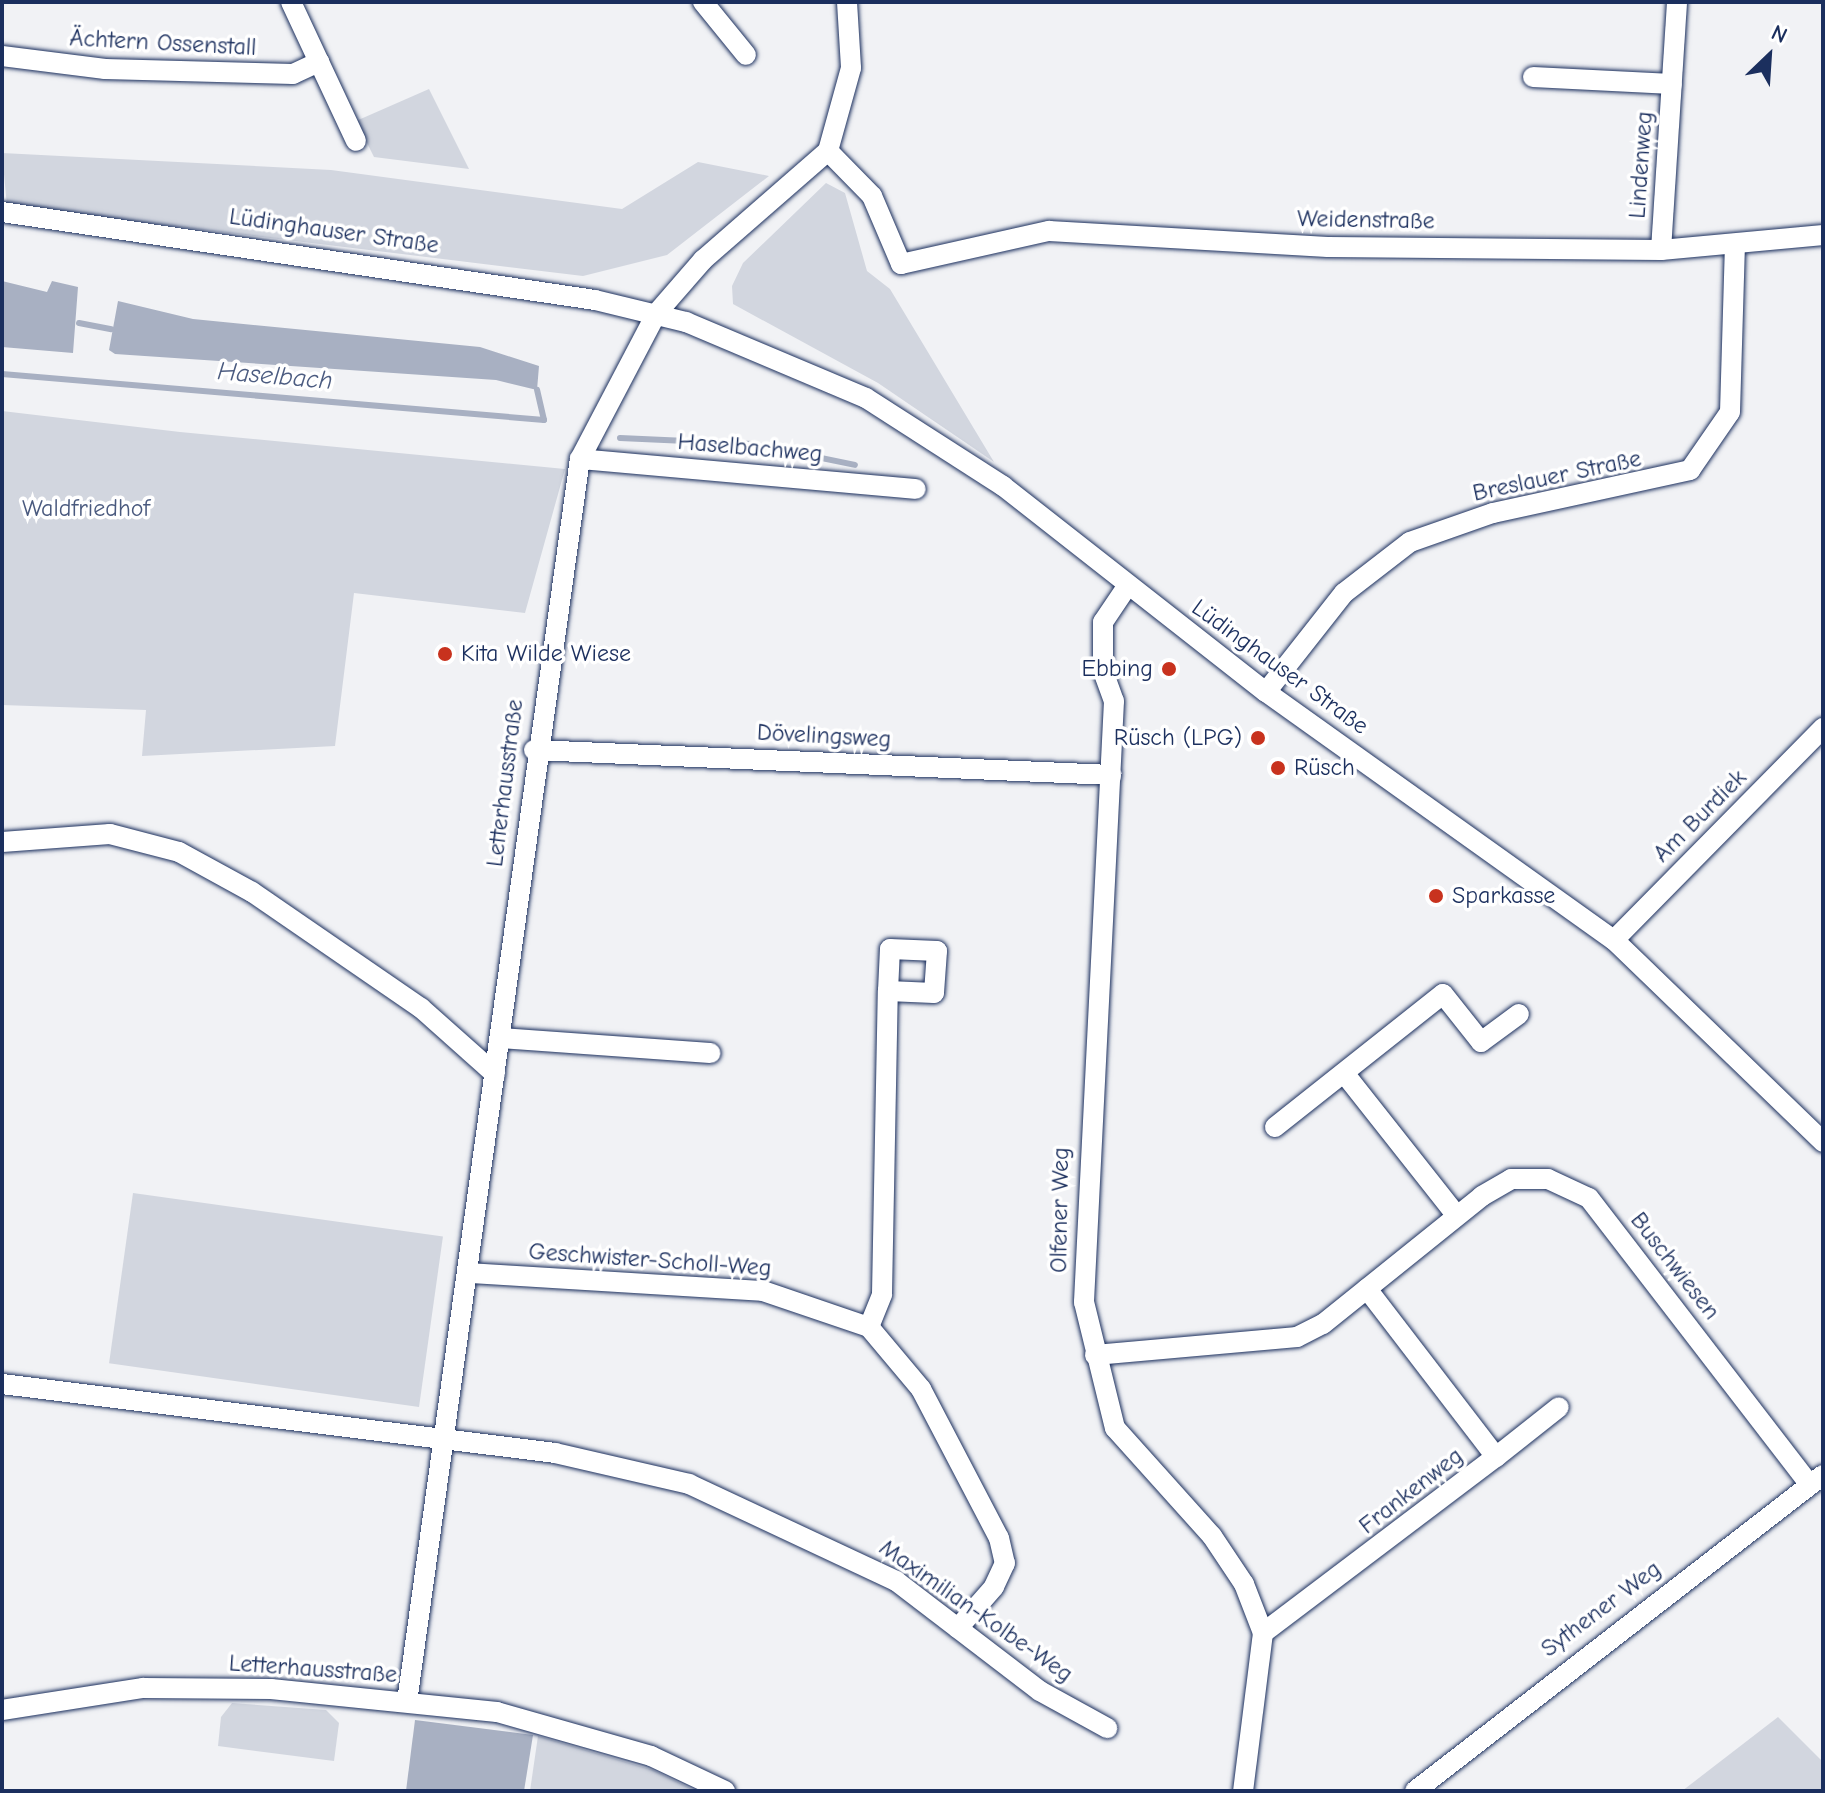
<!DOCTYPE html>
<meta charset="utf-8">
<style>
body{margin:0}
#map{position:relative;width:1825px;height:1793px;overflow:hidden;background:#f1f2f5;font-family:"Comic Neue",sans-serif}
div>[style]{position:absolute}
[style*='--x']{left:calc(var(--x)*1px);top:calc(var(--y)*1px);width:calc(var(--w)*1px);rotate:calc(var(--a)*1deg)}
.green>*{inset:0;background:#d2d6df;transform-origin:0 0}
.water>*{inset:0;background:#a8b0c2}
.stream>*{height:6px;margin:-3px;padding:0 3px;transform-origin:3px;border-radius:3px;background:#a8b0c2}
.roads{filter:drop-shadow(0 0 2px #1b2f5e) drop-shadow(0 0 2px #1b2f5e)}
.minor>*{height:20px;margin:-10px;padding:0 10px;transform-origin:10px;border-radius:10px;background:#fff}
.dots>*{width:22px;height:22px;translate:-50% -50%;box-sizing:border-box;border:4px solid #fff;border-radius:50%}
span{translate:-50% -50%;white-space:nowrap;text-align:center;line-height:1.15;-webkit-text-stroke:7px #fff;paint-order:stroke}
.street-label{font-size:24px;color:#1b2f5e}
.park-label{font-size:24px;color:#49597e}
.poi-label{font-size:24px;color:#1b2f5e}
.left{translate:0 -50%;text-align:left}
.right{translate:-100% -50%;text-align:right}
.water-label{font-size:26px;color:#4c5c81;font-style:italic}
.frame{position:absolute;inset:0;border:4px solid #1b2f5e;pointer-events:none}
.north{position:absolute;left:1729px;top:16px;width:80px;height:80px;-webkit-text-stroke:6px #fff;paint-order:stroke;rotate:25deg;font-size:22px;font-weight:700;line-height:32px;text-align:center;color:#1b2f5e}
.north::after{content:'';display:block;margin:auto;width:28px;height:36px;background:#1b2f5e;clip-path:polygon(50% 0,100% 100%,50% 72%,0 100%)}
</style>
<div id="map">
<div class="green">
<i style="clip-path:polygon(429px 89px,469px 169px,374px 157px,356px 121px)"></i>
<i style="clip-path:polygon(2px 153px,331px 170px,622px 209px,698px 162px,769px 176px,667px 255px,583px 276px,7px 206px)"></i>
<i style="clip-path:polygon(826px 183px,845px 193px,867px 271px,890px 289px,994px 462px,878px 383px,733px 304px,732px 286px,743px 263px)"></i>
<i style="clip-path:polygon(2px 411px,180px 432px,565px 469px,525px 613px,354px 593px,335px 746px,142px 756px,146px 710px,2px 705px)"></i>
<i style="left:133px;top:1193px;width:313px;height:172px;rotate:8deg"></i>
<i style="clip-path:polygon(232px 1703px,326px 1710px,339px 1723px,334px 1761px,218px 1746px,221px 1717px)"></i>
<i style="clip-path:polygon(1778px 1717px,1823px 1762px,1823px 1791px,1682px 1791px)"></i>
<i style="clip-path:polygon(538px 1736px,653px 1770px,696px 1791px,530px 1791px)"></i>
</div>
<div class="water">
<i style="clip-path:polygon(2px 281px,47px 292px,52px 281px,78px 287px,73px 353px,2px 347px)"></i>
<i style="clip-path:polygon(118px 301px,193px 319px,480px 347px,539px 366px,537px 390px,496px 380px,115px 354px,109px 350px)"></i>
<i style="clip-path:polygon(415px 1720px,533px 1735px,524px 1791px,406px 1791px)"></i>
</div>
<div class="stream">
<i style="--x:79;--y:323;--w:33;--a:11"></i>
<i style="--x:2;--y:374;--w:544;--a:4.85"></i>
<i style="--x:544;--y:420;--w:31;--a:-103"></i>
<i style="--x:620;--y:438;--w:133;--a:2.6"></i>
<i style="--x:753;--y:444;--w:104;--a:11.6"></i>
</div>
<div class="roads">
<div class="minor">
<i style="--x:703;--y:2;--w:68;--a:50.9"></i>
<i style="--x:847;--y:2;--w:66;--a:86.5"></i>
<i style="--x:851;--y:68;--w:86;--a:105.5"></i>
<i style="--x:828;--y:151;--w:63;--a:45.6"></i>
<i style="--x:872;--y:196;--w:74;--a:66.9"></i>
<i style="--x:901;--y:264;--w:152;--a:-12.6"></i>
<i style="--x:1049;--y:231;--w:279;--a:3.3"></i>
<i style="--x:1328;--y:247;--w:333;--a:0.5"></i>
<i style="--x:1661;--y:250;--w:163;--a:-5.3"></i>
<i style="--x:2;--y:56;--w:104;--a:7.2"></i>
<i style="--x:105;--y:69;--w:188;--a:1.5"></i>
<i style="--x:293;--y:74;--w:29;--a:-25"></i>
<i style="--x:319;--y:62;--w:66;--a:-115"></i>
<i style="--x:319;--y:62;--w:87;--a:64.9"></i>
<i style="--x:1533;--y:77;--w:139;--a:2.9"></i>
<i style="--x:2;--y:212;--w:599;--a:8.44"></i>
<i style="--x:595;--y:300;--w:94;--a:13.6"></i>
<i style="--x:686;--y:322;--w:195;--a:22.9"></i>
<i style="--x:866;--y:398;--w:163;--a:32.7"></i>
<i style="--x:1003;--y:486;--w:334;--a:38.1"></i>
<i style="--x:1266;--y:692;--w:427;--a:35.5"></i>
<i style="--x:1614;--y:940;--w:291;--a:44"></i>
<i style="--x:1661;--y:250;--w:249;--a:-86.3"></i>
<i style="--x:580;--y:459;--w:337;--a:5.1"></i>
<i style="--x:1128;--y:585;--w:45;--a:124"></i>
<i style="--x:1103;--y:622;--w:49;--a:90"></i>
<i style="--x:1103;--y:671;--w:32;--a:70"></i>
<i style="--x:1114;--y:701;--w:602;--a:92.86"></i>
<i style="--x:1084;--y:1302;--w:130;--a:76.2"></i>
<i style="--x:1115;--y:1428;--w:145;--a:48.1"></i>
<i style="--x:1212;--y:1536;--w:58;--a:56.3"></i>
<i style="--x:1244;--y:1584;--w:53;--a:68.8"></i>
<i style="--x:1263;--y:1633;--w:159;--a:97.2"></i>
<i style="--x:1266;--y:692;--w:126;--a:-51.8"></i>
<i style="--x:1344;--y:593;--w:83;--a:-37.7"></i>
<i style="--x:1410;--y:542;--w:88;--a:-19.3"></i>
<i style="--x:1493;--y:513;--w:202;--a:-12.3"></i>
<i style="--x:1690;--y:470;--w:70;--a:-55.4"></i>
<i style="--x:1730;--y:412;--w:166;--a:-88.3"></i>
<i style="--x:534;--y:750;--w:578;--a:2.48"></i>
<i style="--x:2;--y:842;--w:108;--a:-4.2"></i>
<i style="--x:110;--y:834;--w:71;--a:14.6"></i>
<i style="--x:179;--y:852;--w:83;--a:28.7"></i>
<i style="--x:252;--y:892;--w:205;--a:34.5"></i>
<i style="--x:421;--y:1008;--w:99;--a:41.7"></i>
<i style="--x:1614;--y:940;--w:298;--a:-45.4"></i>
<i style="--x:500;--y:1038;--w:211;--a:4.1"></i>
<i style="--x:1344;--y:1073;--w:181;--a:51.7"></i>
<i style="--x:1275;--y:1127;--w:214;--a:-38.4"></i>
<i style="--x:1443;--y:994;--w:61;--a:51.6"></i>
<i style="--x:1481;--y:1042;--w:47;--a:-36.4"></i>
<i style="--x:469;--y:1273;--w:295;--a:3.5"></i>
<i style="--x:763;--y:1291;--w:112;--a:18.8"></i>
<i style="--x:869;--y:1327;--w:81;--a:50"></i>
<i style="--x:921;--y:1389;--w:168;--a:62.4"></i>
<i style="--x:999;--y:1538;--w:26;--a:77"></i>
<i style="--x:1005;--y:1563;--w:26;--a:115"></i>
<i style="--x:994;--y:1587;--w:55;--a:131.3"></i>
<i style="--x:869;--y:1327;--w:35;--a:-68"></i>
<i style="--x:882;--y:1294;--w:303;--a:-88.9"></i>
<i style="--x:888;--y:991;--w:42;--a:-87.3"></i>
<i style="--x:890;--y:949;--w:47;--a:2.4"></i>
<i style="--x:937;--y:951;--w:42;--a:94.1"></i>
<i style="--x:934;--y:993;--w:46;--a:-177.5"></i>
<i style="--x:1095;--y:1355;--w:203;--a:-5.1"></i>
<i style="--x:1297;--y:1337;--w:29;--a:-27"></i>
<i style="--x:1323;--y:1324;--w:204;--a:-38.8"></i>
<i style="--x:1482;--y:1196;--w:34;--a:-30"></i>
<i style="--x:1511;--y:1179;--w:37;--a:0"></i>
<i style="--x:1548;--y:1179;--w:45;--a:24.9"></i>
<i style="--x:1589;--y:1198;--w:362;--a:52.4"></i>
<i style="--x:2;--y:1384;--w:557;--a:7.11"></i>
<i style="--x:555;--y:1453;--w:138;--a:13"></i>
<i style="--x:689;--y:1484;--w:229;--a:25.1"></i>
<i style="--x:896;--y:1581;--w:181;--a:37.4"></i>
<i style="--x:1040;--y:1691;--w:77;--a:28.9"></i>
<i style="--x:1496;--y:1457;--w:80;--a:-38.4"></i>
<i style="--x:1263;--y:1633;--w:292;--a:-37.1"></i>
<i style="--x:1496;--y:1457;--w:212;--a:-127.5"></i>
<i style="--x:407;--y:1702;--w:1255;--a:-82.08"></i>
<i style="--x:580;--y:459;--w:164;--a:-62.3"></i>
<i style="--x:656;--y:314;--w:72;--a:-49"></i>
<i style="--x:703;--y:260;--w:166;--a:-41.1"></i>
<i style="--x:2;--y:1710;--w:143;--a:-8.9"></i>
<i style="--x:143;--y:1688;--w:128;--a:0.4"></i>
<i style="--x:271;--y:1689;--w:227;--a:5.8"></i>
<i style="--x:497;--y:1712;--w:160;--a:15.9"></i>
<i style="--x:651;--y:1756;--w:82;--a:25.3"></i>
<i style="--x:1415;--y:1791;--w:516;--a:-37.76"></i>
</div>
</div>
<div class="dots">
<i style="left:445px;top:654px;background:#c8321e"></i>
<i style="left:1169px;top:669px;background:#c8321e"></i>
<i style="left:1258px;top:738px;background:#c8321e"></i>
<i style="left:1278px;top:768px;background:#c8321e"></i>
<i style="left:1436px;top:896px;background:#c8321e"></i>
</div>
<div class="street-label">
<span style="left:163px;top:43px;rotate:3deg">Ächtern Ossenstall</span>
<span style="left:1641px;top:165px;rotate:-86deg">Lindenweg</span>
<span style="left:1366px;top:220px;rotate:1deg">Weidenstraße</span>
<span style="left:334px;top:231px;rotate:8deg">Lüdinghauser Straße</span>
<span style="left:750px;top:448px;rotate:5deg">Haselbachweg</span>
<span style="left:1557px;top:476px;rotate:-12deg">Breslauer Straße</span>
<span style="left:1280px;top:667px;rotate:36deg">Lüdinghauser Straße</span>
<span style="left:824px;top:736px;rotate:3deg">Dövelingsweg</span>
<span style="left:505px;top:783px;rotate:-83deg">Letterhausstraße</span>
<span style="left:1700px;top:816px;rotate:-45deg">Am Burdiek</span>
<span style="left:1060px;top:1210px;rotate:-89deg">Olfener Weg</span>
<span style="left:650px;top:1260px;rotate:4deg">Geschwister-Scholl-Weg</span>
<span style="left:1675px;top:1266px;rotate:52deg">Buschwiesen</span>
<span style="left:1411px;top:1491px;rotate:-38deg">Frankenweg</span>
<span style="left:1601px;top:1609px;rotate:-37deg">Sythener Weg</span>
<span style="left:976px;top:1611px;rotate:35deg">Maximilian-Kolbe-Weg</span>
<span style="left:313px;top:1669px;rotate:4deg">Letterhausstraße</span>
</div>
<div class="park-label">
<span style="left:86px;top:509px">Waldfriedhof</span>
</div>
<div class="poi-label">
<span class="left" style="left:461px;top:654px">Kita Wilde Wiese</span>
<span class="right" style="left:1153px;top:669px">Ebbing</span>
<span class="right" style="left:1242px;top:738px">Rüsch (LPG)</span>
<span class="left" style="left:1294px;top:768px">Rüsch</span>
<span class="left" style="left:1452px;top:896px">Sparkasse</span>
</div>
<div class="water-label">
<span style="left:275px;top:377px;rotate:5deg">Haselbach</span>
</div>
<div class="frame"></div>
<div class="north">N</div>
</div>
